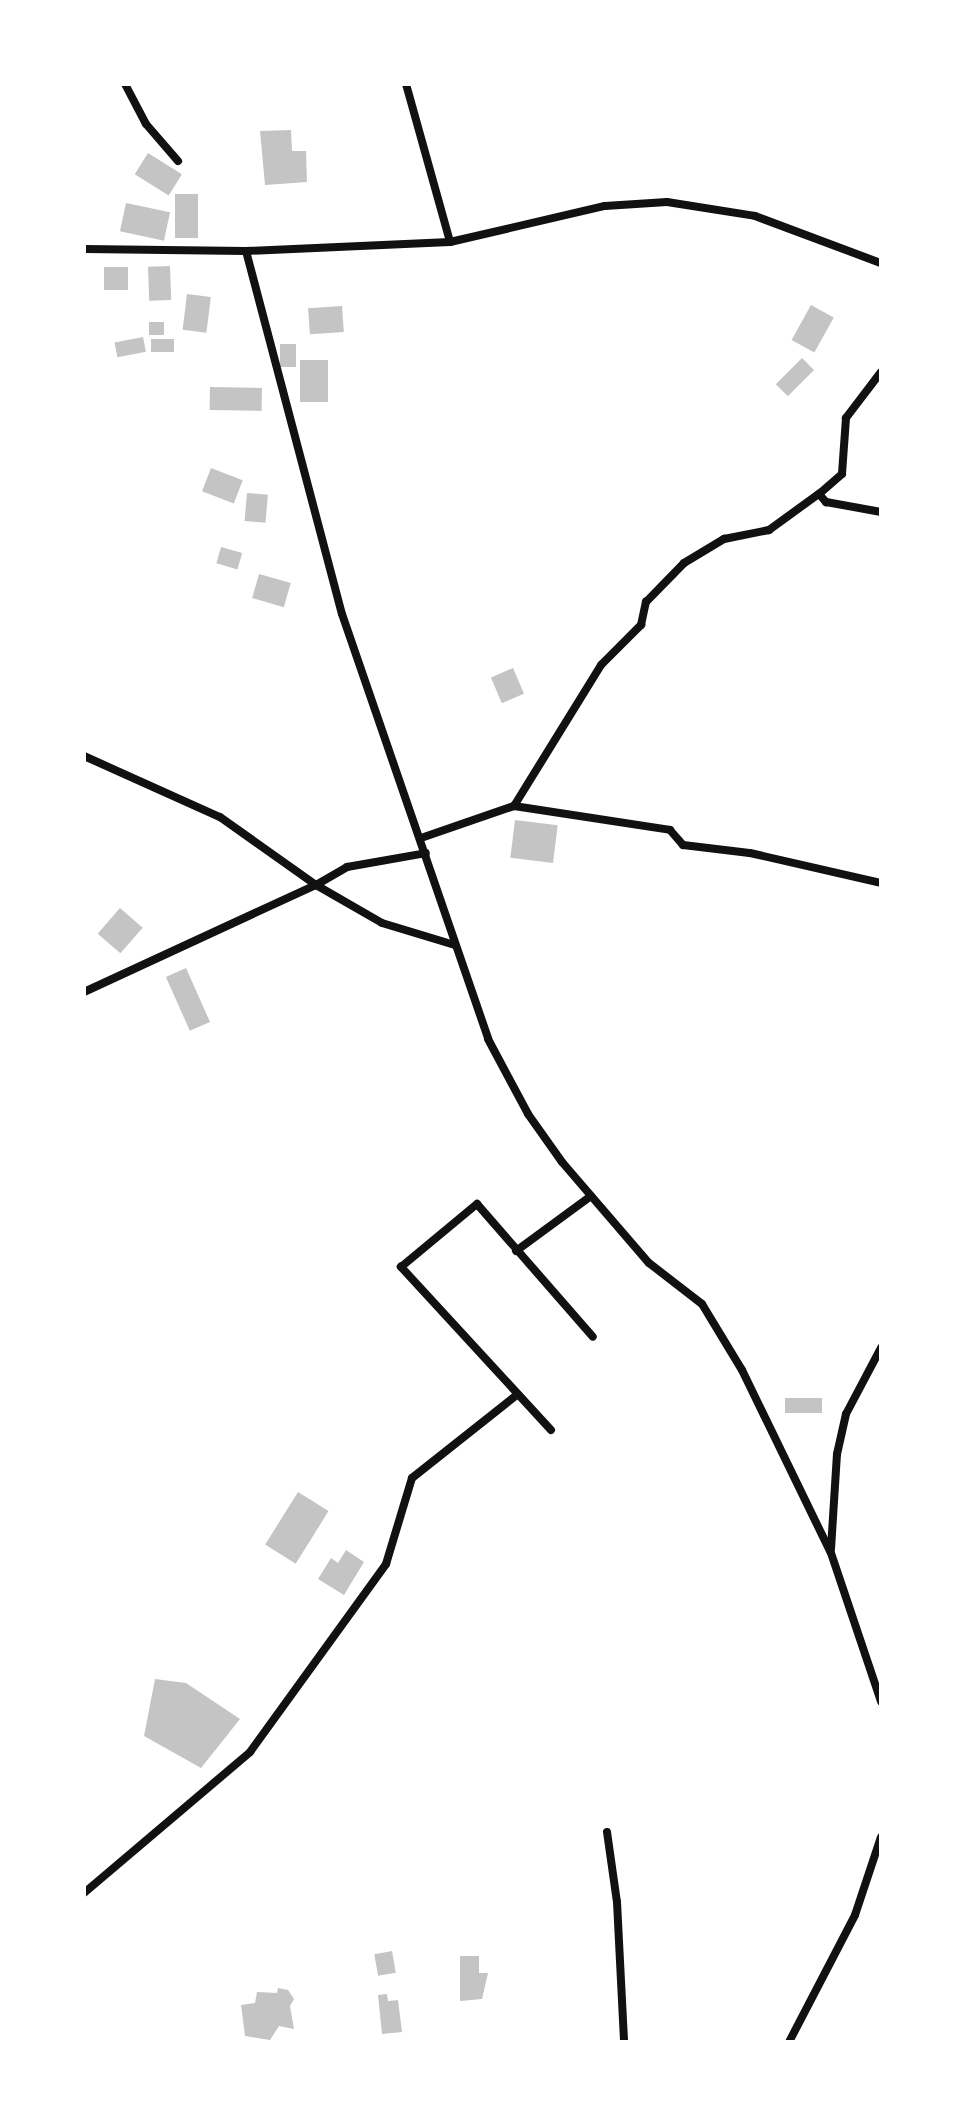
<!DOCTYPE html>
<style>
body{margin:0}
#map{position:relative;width:965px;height:2126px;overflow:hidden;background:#fff;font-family:Rubik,sans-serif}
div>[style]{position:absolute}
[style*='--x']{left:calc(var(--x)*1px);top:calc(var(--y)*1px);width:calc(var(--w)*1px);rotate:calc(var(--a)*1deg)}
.building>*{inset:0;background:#c4c4c4;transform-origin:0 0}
.minor>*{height:8px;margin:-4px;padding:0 4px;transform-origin:4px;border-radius:4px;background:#111}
span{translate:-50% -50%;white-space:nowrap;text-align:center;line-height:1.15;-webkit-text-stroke:7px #fff;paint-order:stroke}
.frame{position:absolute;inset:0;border:86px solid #fff;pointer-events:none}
</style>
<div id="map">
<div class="building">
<i style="clip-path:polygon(291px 130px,292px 151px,306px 151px,307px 182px,265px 185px,260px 131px)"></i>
<i style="left:148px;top:153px;width:40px;height:25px;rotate:32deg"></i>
<i style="left:175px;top:194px;width:23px;height:44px"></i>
<i style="left:126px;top:203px;width:45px;height:29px;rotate:12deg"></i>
<i style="left:170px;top:266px;width:34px;height:22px;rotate:88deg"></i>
<i style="left:104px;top:267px;width:24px;height:23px"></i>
<i style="left:187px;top:294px;width:24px;height:36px;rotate:7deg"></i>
<i style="left:811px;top:305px;width:26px;height:40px;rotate:29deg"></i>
<i style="left:342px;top:306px;width:26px;height:34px;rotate:86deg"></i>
<i style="left:149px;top:322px;width:15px;height:13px"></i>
<i style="left:143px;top:337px;width:15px;height:29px;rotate:79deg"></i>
<i style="left:151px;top:339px;width:23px;height:13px"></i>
<i style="left:280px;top:344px;width:16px;height:23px"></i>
<i style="left:802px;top:358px;width:17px;height:37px;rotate:45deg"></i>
<i style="left:300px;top:360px;width:28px;height:42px"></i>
<i style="left:210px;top:387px;width:52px;height:23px;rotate:1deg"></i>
<i style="left:211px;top:468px;width:34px;height:25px;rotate:21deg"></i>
<i style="left:247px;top:493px;width:21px;height:28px;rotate:5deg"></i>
<i style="left:221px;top:547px;width:22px;height:17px;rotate:16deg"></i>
<i style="left:259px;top:574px;width:33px;height:25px;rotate:16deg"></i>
<i style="left:513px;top:668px;width:28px;height:24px;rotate:67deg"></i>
<i style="left:515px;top:820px;width:43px;height:38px;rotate:7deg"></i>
<i style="left:120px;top:908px;width:30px;height:34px;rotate:41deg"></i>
<i style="left:186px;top:968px;width:59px;height:22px;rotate:66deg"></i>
<i style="left:785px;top:1398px;width:37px;height:15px"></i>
<i style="left:298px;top:1492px;width:36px;height:62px;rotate:32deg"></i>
<i style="clip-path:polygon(346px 1550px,364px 1562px,344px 1595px,318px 1579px,331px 1558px,338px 1563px)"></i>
<i style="clip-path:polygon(155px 1679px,186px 1683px,240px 1719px,201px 1768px,144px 1736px)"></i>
<i style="left:392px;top:1951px;width:22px;height:18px;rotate:80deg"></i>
<i style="clip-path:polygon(460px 1956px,479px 1956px,479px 1973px,488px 1973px,482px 1999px,460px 2001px)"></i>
<i style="clip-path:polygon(278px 1988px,288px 1990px,294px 1999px,290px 2006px,294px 2029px,279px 2026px,270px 2040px,245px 2036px,241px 2005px,255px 2003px,257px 1992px,277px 1993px)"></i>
<i style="clip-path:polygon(387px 1994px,388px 2001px,398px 2000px,402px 2032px,382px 2034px,378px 1995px)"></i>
</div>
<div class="minor">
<i style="--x:125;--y:84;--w:45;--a:62.3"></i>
<i style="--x:146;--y:124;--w:49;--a:49.1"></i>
<i style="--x:406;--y:84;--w:164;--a:74.4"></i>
<i style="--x:84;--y:249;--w:162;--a:0.7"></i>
<i style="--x:246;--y:251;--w:204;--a:-2.5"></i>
<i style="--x:450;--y:242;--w:159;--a:-13.1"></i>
<i style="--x:605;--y:206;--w:62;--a:-3.7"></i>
<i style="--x:667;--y:202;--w:89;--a:9"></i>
<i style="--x:755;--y:216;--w:134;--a:20.5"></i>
<i style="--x:246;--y:251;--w:375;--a:75.2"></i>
<i style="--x:342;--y:614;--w:449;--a:71"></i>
<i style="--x:488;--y:1039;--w:85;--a:61.9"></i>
<i style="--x:528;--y:1114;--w:59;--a:54.7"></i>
<i style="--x:562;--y:1162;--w:133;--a:49.3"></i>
<i style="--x:649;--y:1263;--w:67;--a:37.7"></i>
<i style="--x:702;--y:1304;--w:77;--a:58.8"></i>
<i style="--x:742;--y:1370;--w:203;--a:64.1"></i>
<i style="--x:831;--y:1553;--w:157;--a:71.4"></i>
<i style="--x:881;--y:372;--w:58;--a:127.3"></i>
<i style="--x:846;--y:418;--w:56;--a:94.1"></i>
<i style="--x:842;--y:474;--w:30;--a:139"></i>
<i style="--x:819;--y:494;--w:11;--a:49"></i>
<i style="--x:826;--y:502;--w:56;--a:10.3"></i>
<i style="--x:84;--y:756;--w:149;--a:24.2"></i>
<i style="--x:220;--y:817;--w:118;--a:35.3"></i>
<i style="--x:316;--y:885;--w:36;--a:-30"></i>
<i style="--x:347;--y:867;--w:80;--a:-10"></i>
<i style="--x:514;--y:806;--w:158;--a:8.7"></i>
<i style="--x:670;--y:830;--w:20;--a:49"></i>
<i style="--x:683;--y:845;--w:67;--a:6.8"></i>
<i style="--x:750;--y:853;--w:134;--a:12.9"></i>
<i style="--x:421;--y:838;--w:98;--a:-19"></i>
<i style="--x:514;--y:806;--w:166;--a:-58.3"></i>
<i style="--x:601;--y:665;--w:57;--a:-45"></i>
<i style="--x:641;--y:625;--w:24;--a:-78"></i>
<i style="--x:646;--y:602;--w:54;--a:-45.7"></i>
<i style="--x:684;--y:563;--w:47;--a:-31"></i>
<i style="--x:724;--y:539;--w:46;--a:-11.3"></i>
<i style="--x:769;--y:530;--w:63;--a:-36"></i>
<i style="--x:84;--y:992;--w:255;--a:-24.8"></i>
<i style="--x:316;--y:885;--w:76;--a:29.9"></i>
<i style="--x:382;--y:923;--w:76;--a:16.8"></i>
<i style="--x:516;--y:1251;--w:93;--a:-36.3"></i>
<i style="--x:551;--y:1430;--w:222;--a:-132.6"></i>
<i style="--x:401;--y:1267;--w:99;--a:-39.7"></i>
<i style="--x:477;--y:1204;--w:176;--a:48.9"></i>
<i style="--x:831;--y:1549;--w:95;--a:-86.4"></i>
<i style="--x:837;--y:1454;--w:41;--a:-77.3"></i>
<i style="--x:846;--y:1414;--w:75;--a:-62.1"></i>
<i style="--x:607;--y:1832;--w:71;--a:81.9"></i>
<i style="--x:617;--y:1902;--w:140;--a:87.1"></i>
<i style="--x:84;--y:1893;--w:218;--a:-40.3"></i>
<i style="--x:250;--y:1752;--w:232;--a:-54.1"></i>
<i style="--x:386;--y:1564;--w:90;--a:-73.2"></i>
<i style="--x:412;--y:1478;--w:135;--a:-38.4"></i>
<i style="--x:789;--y:2042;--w:143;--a:-62.5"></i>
<i style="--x:855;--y:1915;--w:82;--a:-71.6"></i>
</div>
<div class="frame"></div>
</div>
